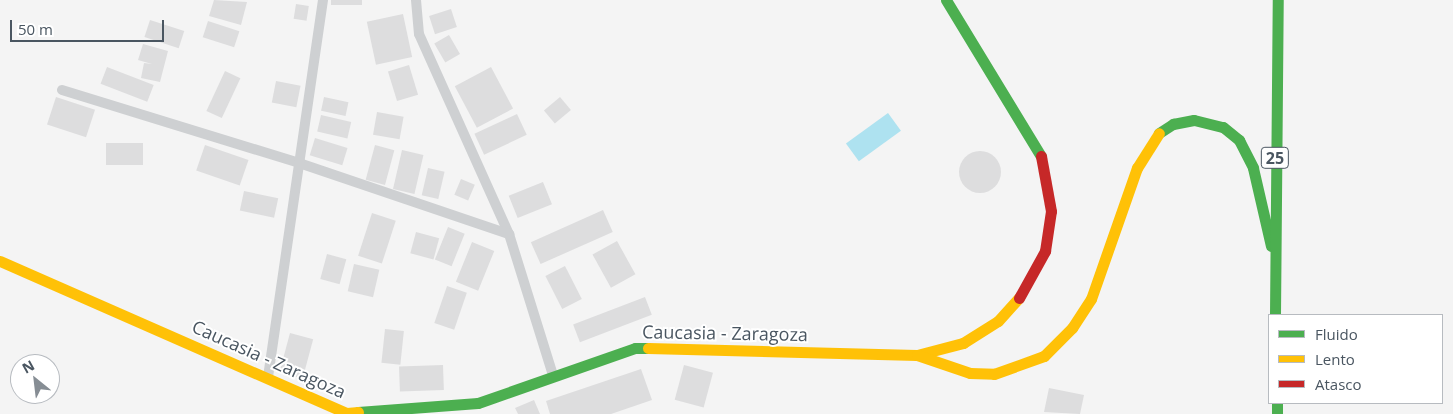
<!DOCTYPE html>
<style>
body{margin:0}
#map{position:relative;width:1453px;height:414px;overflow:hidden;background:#f4f4f4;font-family:"Open Sans",sans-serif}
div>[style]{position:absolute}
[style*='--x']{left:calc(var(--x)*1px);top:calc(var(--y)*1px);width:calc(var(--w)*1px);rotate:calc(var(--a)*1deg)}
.water>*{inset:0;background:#aee2f0;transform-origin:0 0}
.building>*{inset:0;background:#ddddde;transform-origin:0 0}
.round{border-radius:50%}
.lane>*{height:10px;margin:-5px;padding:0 5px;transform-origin:5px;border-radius:5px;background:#ced0d2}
.fast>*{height:11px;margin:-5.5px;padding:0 5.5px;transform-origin:5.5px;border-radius:5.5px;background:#4caf50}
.slow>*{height:11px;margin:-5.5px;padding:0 5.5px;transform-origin:5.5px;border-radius:5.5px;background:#ffc107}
.jam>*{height:11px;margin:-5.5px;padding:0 5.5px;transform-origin:5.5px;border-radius:5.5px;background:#c62828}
span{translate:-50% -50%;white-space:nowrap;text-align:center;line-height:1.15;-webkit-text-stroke:4px #fff;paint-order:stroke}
.shield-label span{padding:1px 4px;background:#fff;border:1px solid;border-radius:4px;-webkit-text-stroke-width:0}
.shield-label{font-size:16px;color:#4a5661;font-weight:700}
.street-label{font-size:18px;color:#4a5661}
.legend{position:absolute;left:1268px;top:314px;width:175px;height:90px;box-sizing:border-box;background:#fff;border:1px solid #b7bbc0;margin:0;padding:6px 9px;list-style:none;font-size:15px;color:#4a5661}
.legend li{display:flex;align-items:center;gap:10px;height:25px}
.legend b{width:25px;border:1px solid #b7bbc0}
.north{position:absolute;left:10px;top:354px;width:50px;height:50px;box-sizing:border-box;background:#fff;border:1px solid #b7bbc0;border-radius:50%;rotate:331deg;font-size:14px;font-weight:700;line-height:20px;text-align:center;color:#4a5661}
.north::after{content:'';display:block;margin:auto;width:18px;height:22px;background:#868d94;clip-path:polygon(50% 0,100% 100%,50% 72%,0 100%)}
.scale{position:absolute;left:10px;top:20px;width:154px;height:22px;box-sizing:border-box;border:2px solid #4a5661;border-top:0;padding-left:6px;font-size:15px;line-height:18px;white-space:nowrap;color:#4a5661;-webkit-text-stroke:4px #fff;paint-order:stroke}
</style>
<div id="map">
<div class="water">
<i style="left:888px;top:113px;width:22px;height:52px;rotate:54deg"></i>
</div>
<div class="building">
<i style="clip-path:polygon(214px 0,247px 2px,241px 25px,209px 16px)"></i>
<i style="left:331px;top:0;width:31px;height:5px"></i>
<i style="left:296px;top:4px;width:13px;height:15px;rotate:9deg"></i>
<i style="left:451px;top:9px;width:19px;height:23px;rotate:72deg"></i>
<i style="left:403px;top:14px;width:44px;height:37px;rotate:78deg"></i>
<i style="left:150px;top:20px;width:36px;height:18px;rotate:18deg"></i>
<i style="left:208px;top:21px;width:33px;height:17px;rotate:18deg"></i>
<i style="left:449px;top:35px;width:22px;height:17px;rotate:60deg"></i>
<i style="clip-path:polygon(143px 44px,168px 51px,160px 82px,141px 78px,144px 63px,152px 64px,138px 60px)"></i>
<i style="left:409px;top:65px;width:31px;height:22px;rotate:73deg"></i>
<i style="left:107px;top:67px;width:50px;height:18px;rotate:21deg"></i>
<i style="left:491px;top:67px;width:47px;height:41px;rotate:62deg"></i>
<i style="left:225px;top:71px;width:17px;height:44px;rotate:25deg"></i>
<i style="left:276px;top:81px;width:25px;height:22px;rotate:11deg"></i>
<i style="left:56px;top:97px;width:41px;height:29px;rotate:18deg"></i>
<i style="left:324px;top:97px;width:25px;height:14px;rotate:12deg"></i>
<i style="left:560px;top:97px;width:17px;height:21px;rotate:50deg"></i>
<i style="left:377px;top:112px;width:27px;height:23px;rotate:10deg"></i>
<i style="left:517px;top:114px;width:23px;height:47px;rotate:65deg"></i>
<i style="left:321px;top:115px;width:31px;height:17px;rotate:13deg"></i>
<i style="left:315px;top:138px;width:34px;height:18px;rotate:17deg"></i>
<i style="left:143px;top:143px;width:22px;height:37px;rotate:90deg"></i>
<i style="left:205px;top:145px;width:46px;height:27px;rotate:19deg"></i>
<i style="left:375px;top:145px;width:20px;height:36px;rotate:15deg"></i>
<i style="left:402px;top:150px;width:22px;height:40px;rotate:13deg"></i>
<i class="round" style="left:959px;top:151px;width:42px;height:42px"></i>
<i style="left:428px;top:168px;width:17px;height:28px;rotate:13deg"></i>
<i style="left:461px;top:179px;width:15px;height:17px;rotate:23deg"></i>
<i style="left:543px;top:182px;width:24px;height:37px;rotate:68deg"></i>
<i style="left:244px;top:191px;width:35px;height:20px;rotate:12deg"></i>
<i style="left:603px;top:210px;width:24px;height:79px;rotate:66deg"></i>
<i style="left:372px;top:213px;width:25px;height:45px;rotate:18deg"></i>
<i style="left:448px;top:227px;width:18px;height:35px;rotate:22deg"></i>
<i style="left:416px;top:232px;width:24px;height:22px;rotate:15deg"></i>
<i style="left:617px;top:241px;width:38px;height:28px;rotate:61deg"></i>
<i style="left:472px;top:242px;width:24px;height:43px;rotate:22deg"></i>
<i style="left:327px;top:254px;width:20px;height:26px;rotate:15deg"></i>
<i style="left:354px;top:264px;width:26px;height:28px;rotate:13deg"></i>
<i style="left:565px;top:266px;width:37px;height:22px;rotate:63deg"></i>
<i style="left:447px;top:286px;width:21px;height:39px;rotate:19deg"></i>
<i style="left:645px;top:297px;width:19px;height:77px;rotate:69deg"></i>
<i style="left:385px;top:329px;width:19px;height:34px;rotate:6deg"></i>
<i style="left:290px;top:333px;width:24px;height:41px;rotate:15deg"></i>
<i style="left:443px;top:365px;width:25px;height:44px;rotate:88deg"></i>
<i style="left:684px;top:365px;width:30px;height:36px;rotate:15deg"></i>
<i style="clip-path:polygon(641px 369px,652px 400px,611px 414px,550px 414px,546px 401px)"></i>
<i style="clip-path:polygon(1049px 388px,1084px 395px,1080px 414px,1044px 412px)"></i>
<i style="clip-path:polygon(534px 400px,540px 414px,518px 414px,515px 408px)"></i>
</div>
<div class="lane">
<i style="--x:416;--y:0;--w:34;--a:85"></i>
<i style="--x:419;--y:34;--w:219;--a:65.8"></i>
<i style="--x:509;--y:234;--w:148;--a:72.7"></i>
<i style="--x:62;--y:90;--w:251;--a:17.1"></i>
<i style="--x:302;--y:164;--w:219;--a:18.7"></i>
<i style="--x:268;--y:377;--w:381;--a:-81.7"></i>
</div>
<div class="fast">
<i style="--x:946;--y:0;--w:183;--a:58.7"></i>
<i style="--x:1159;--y:133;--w:17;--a:-33"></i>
<i style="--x:1173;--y:124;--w:21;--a:-11"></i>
<i style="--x:1194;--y:120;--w:30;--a:14"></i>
<i style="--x:1223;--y:127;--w:21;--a:39"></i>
<i style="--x:1239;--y:140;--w:31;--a:63"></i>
<i style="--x:1253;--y:168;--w:80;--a:77"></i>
<i style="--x:1275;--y:315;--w:315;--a:-89.5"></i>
<i style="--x:1277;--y:403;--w:11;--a:90"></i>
<i style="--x:358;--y:412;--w:120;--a:-4.3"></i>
<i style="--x:478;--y:403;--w:166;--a:-19.3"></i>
<i style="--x:635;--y:348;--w:13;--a:0"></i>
</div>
<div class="slow">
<i style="--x:0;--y:261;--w:379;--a:23.7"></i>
<i style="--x:347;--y:413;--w:11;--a:-5"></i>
<i style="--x:648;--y:348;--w:269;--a:1.5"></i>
<i style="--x:917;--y:355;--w:48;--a:-14.6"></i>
<i style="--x:963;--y:343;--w:41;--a:-32.2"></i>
<i style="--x:998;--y:321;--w:31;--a:-48"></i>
<i style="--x:917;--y:355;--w:56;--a:18.8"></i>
<i style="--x:970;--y:373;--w:24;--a:2"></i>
<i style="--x:994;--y:374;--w:53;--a:-19.8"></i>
<i style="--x:1044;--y:356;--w:40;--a:-45"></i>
<i style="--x:1072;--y:328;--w:35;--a:-57"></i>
<i style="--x:1091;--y:299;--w:139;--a:-70.7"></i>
<i style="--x:1137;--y:168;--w:41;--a:-57.8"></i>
</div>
<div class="jam">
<i style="--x:1019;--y:298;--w:54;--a:-61"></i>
<i style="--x:1045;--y:251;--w:40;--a:-81.5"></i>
<i style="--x:1051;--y:211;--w:56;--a:-100.3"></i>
</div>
<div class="shield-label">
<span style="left:1275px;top:158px">25</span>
</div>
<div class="street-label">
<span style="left:725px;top:333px;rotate:1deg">Caucasia - Zaragoza</span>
<span style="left:269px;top:359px;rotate:24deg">Caucasia - Zaragoza</span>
</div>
<ul class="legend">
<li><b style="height:6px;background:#4caf50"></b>Fluido</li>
<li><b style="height:6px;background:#ffc107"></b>Lento</li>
<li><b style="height:6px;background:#c62828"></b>Atasco</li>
</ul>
<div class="north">N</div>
<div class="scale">50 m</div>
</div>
